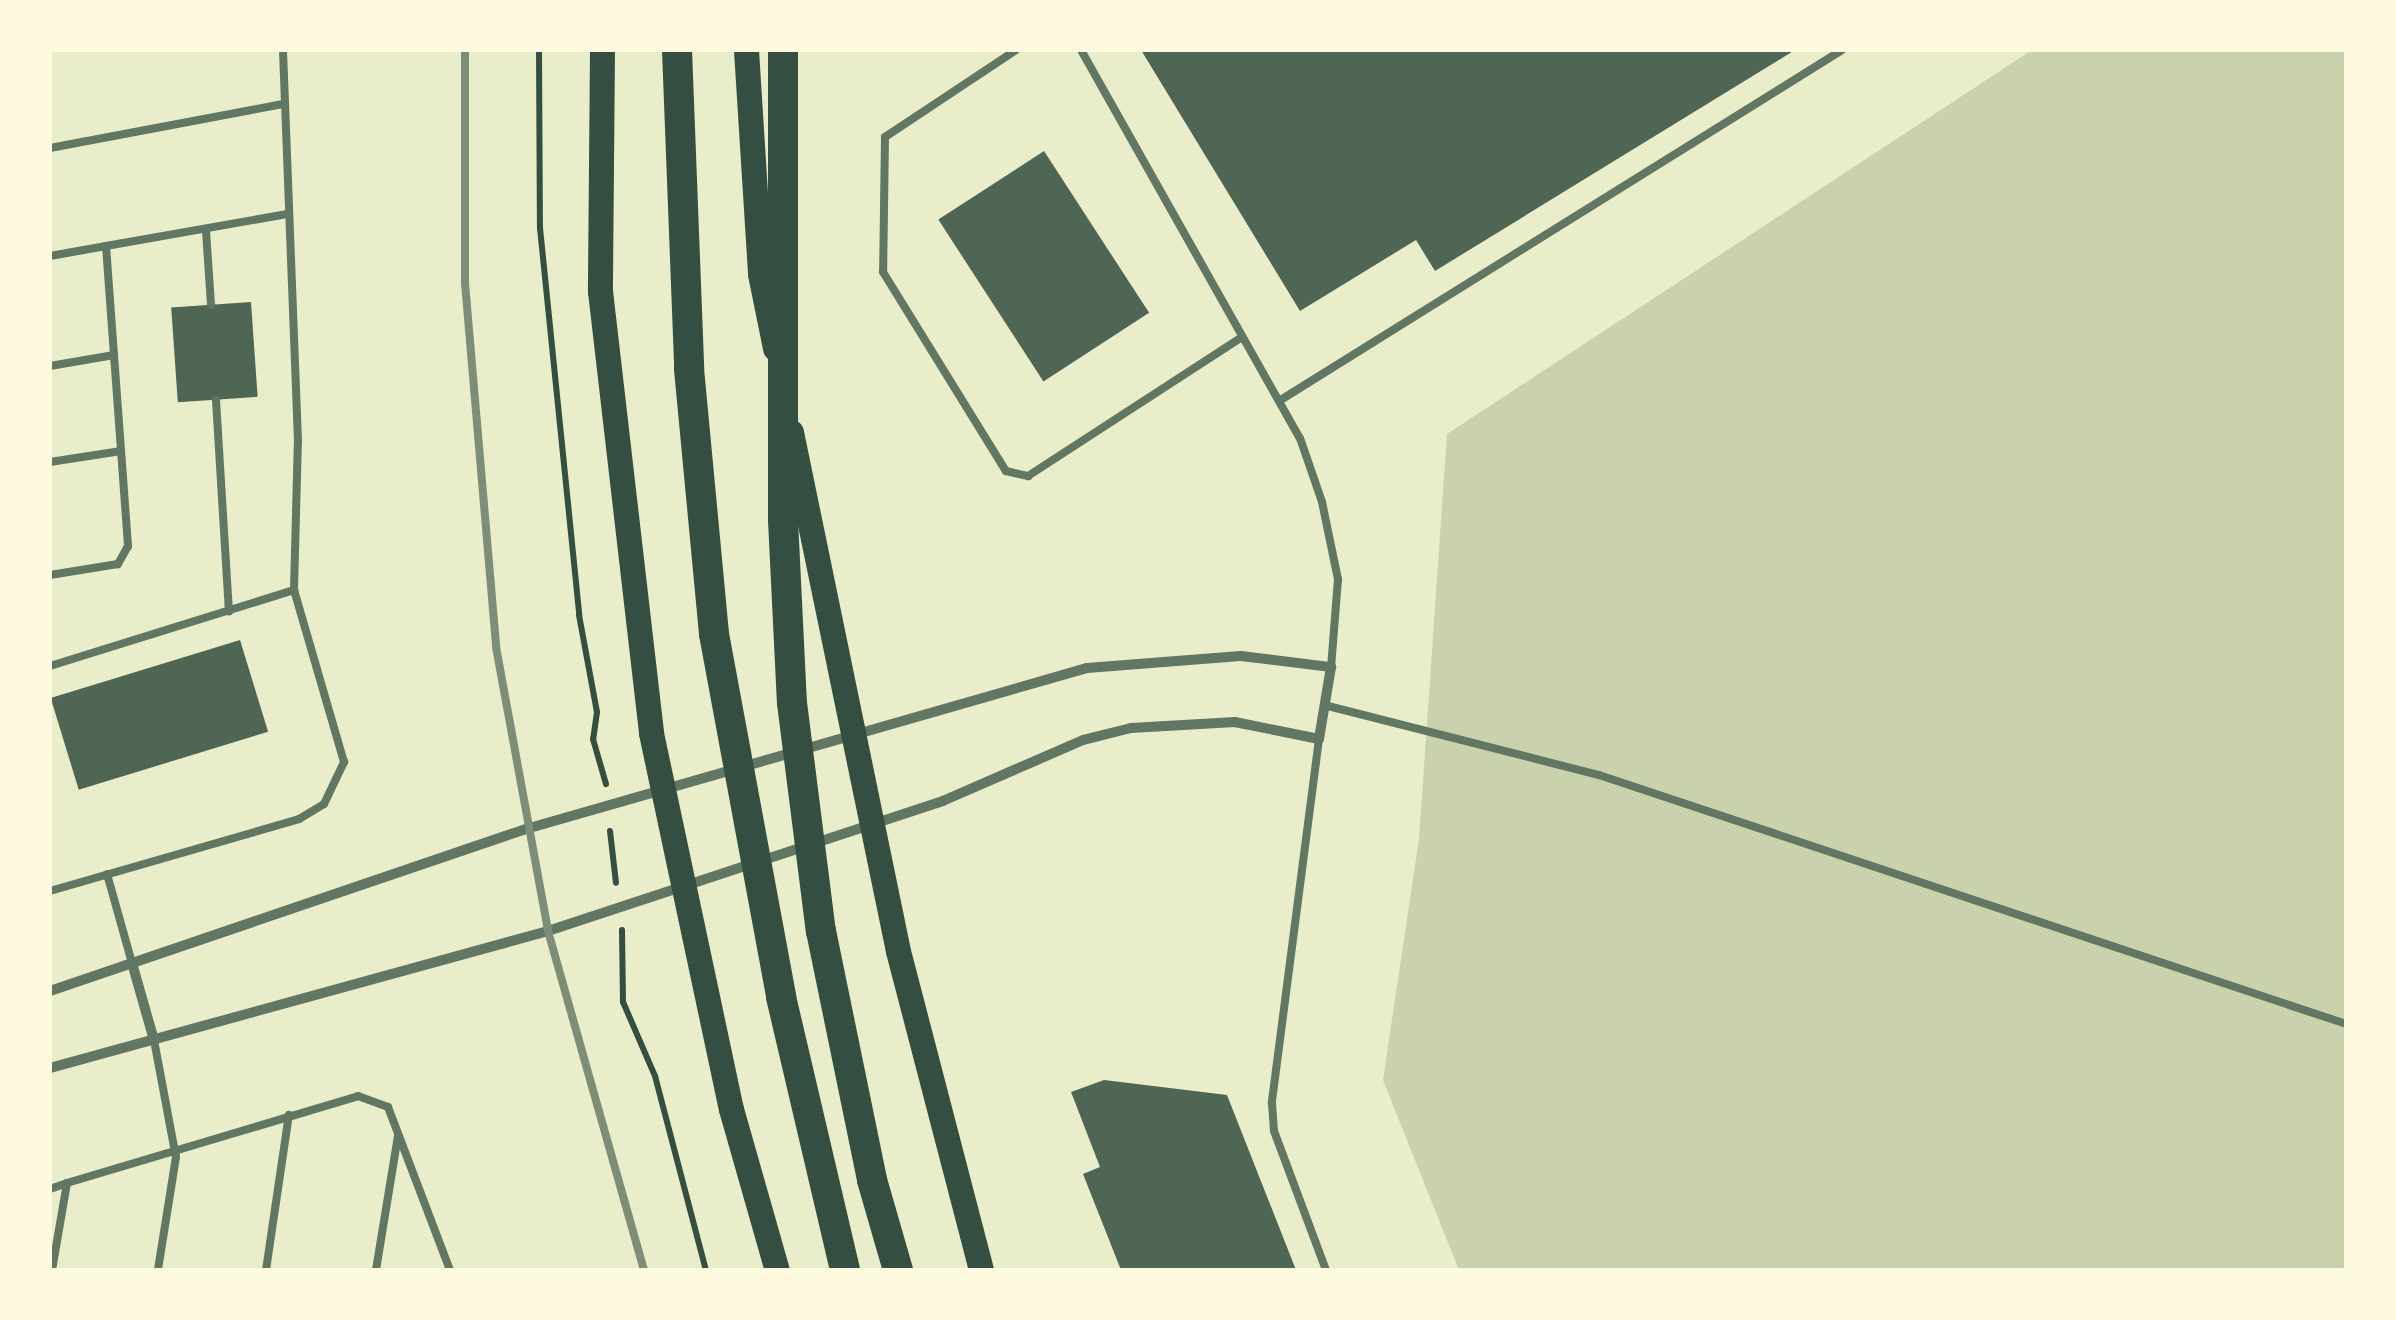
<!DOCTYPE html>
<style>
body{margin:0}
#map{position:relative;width:2396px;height:1320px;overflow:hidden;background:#e9edc9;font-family:Barlow,sans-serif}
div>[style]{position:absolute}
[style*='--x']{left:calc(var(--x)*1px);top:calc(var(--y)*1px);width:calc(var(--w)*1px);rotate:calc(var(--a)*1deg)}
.green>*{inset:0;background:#cad2ad}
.building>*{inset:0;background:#4f6655;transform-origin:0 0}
.path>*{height:6px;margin:-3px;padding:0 3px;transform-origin:3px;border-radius:3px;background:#344e41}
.service>*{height:8px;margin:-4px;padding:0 4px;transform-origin:4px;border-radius:4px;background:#617663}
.minor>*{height:10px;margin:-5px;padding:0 5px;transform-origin:5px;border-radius:5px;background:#617663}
.primary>*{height:25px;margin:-12.5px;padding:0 12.5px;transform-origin:12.5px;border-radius:12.5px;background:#344e41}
.motorway>*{height:30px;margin:-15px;padding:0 15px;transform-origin:15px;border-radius:15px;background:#344e41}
.rail>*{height:8px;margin:-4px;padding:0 4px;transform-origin:4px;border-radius:4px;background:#7c8e77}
span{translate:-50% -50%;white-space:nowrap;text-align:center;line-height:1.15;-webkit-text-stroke:8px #fefae0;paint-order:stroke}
.frame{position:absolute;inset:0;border:52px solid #fefae0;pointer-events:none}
</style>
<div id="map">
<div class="green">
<i style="clip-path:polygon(2032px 50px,2346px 50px,2346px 1270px,1459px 1270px,1383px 1080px,1419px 839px,1447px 434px)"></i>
</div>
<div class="building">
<i style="clip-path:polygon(1141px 50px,1795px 50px,1435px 271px,1416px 240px,1300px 311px)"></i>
<i style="left:1044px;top:151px;width:193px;height:126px;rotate:57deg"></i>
<i style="left:251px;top:302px;width:95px;height:80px;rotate:86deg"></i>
<i style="left:240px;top:640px;width:96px;height:198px;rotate:73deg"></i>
<i style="clip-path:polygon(1104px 1080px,1227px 1095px,1296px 1270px,1121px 1270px,1083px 1174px,1100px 1167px,1071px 1092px)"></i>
</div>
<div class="path">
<i style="--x:539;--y:50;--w:178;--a:89.7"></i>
<i style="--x:540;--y:228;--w:389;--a:84.2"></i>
<i style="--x:579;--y:615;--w:99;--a:79.5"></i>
<i style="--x:597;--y:712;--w:27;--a:98"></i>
<i style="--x:593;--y:739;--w:47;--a:73.9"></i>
<i style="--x:610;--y:831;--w:52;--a:83.4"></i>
<i style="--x:622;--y:930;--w:72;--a:89.2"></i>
<i style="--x:623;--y:1002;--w:81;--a:66.6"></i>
<i style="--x:655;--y:1076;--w:201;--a:75.3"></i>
</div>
<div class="service">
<i style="--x:1016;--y:50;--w:157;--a:146.4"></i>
<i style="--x:885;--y:137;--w:135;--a:90.8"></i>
<i style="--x:883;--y:272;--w:234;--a:58.3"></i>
<i style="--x:1006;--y:471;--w:23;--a:13"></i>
<i style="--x:1028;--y:476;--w:255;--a:-33"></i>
<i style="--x:1081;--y:50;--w:446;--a:60.6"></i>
<i style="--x:1300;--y:438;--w:68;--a:71"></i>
<i style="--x:1322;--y:502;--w:79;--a:78.3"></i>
<i style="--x:1338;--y:579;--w:88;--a:94.5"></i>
<i style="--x:50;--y:148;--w:237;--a:-10.7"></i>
<i style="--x:206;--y:231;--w:74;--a:86.1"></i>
<i style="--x:106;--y:246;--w:184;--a:-10"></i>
<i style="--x:50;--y:256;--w:57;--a:-10.1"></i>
<i style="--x:106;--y:246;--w:301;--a:85.8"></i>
<i style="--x:128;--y:546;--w:21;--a:119"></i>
<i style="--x:118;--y:564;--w:69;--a:170.8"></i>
<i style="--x:50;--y:366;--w:65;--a:-9.8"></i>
<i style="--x:216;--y:400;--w:212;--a:86.5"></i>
<i style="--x:1279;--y:401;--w:663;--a:-31.94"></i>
<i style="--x:50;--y:462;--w:72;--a:-8.8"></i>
<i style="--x:50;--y:666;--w:256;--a:-17.3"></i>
<i style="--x:294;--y:590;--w:149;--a:-88.5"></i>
<i style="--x:298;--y:441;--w:391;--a:-92.2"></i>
<i style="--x:1324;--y:705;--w:284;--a:14.3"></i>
<i style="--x:1599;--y:775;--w:787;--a:18.43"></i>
<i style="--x:1319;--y:739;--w:367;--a:97.4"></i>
<i style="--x:1272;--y:1103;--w:28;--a:86"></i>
<i style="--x:1274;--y:1131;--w:148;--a:69.5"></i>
<i style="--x:107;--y:874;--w:92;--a:74.3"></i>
<i style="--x:50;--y:891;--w:259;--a:-16.1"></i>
<i style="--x:299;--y:819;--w:29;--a:-31"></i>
<i style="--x:324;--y:804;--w:47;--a:-64.5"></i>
<i style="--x:344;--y:762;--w:179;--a:-106.2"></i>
<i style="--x:154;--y:1040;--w:119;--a:79.4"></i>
<i style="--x:176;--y:1157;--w:114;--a:99.1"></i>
<i style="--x:50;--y:1189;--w:18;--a:-19"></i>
<i style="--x:52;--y:1270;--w:88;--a:-80.2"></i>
<i style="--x:67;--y:1183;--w:304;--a:-16.6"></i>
<i style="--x:358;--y:1096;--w:32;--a:20"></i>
<i style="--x:388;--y:1107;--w:174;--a:69.2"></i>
<i style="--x:266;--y:1270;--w:157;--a:-81.6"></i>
<i style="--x:376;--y:1270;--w:136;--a:-80.7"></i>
</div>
<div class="minor">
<i style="--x:132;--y:963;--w:80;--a:74.1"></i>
<i style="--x:50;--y:991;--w:503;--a:-18.8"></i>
<i style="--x:526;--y:829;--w:584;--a:-16.01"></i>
<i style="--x:1087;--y:668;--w:154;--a:-4.5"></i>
<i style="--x:1241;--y:656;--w:91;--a:7"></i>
<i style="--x:1331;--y:667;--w:73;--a:99.5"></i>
<i style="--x:1319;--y:739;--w:86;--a:-168.6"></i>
<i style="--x:1235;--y:722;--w:104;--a:176.7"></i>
<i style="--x:1131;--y:728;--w:49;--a:166"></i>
<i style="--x:1083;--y:740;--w:153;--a:156.5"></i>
<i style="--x:943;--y:801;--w:416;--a:161.8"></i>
<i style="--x:548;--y:931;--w:517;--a:164.62"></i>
</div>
<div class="primary">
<i style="--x:602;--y:50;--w:241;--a:90.5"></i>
<i style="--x:600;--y:291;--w:445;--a:83.4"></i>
<i style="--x:651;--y:733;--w:384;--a:78"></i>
<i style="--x:731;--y:1109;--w:167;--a:74.1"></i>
<i style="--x:746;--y:50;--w:224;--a:86.4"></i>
<i style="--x:760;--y:274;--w:76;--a:78.5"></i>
<i style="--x:791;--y:432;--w:530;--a:78.35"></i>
<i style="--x:898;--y:951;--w:330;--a:75.4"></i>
</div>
<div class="motorway">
<i style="--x:677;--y:50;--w:319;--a:87.8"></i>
<i style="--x:689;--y:369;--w:266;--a:84.6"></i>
<i style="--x:714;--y:634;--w:369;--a:79.5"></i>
<i style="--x:781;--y:997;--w:280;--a:76.8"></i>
<i style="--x:783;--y:50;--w:470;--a:90"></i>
<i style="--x:783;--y:520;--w:183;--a:87.2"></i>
<i style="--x:792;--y:703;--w:230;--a:82.8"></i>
<i style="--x:821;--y:931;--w:254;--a:78.4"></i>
<i style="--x:872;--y:1180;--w:94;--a:73.9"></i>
</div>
<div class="rail">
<i style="--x:465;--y:50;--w:233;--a:90"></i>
<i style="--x:465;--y:283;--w:365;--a:85.1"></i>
<i style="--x:496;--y:647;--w:289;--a:79.6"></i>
<i style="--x:548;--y:931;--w:352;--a:74.2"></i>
</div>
<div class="frame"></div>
</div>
